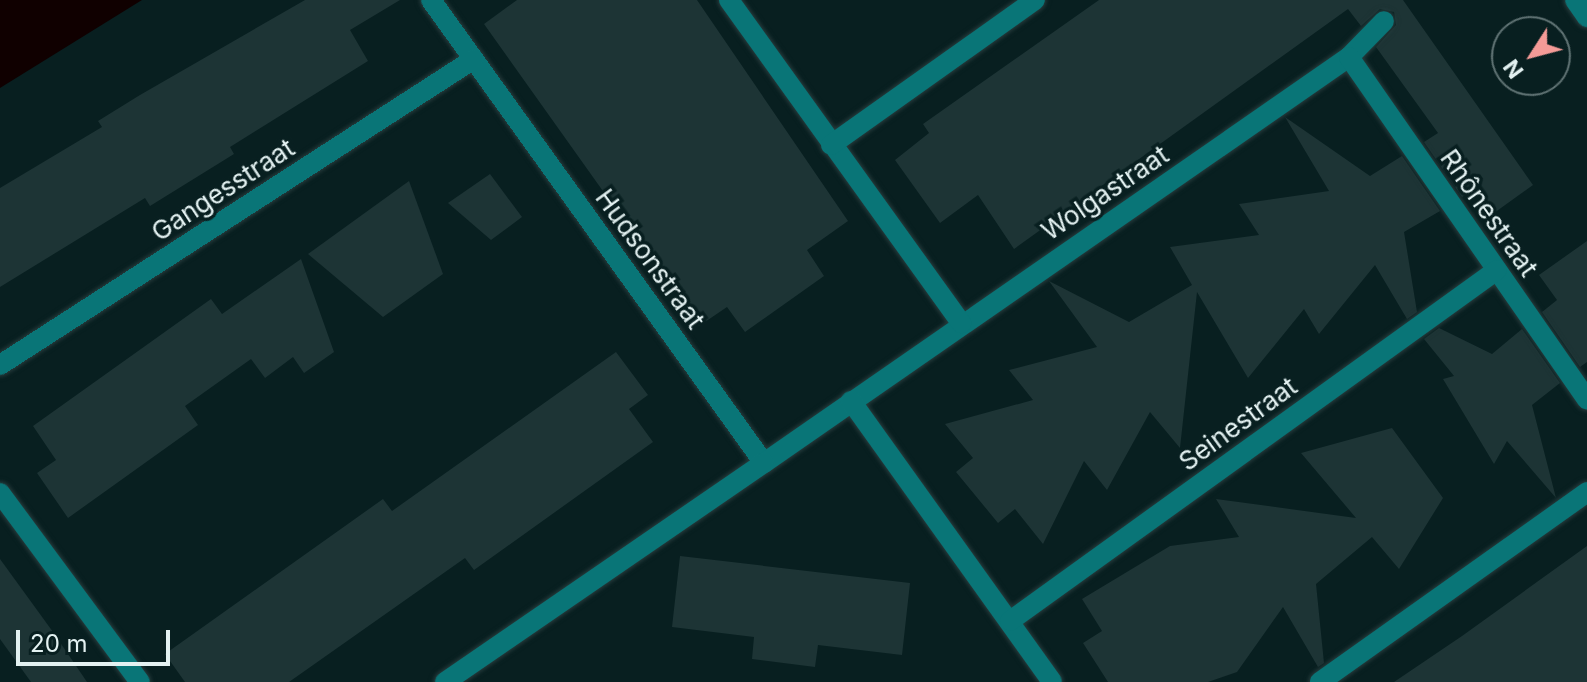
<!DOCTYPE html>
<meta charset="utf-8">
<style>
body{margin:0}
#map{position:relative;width:1587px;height:682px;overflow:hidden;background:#081f20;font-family:Inter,sans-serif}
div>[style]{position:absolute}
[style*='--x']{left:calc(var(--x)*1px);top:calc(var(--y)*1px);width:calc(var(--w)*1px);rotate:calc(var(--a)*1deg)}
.water>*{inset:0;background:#100000}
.building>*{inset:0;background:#1d3435}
.roads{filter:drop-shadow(0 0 2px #273c3d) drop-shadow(0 0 2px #273c3d)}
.minor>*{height:20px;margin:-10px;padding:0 10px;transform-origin:10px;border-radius:10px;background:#097577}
span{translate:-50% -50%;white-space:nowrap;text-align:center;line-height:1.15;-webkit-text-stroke:7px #081f20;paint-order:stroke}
.street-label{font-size:26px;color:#e3f1f1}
.north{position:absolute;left:1491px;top:16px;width:80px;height:80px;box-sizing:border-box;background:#081f20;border:2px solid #607374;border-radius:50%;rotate:234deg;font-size:22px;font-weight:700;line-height:32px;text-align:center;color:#e3f1f1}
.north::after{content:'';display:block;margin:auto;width:28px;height:36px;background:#f59b97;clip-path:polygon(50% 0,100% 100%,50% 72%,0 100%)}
.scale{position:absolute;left:16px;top:630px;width:154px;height:36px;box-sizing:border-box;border:4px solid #e3f1f1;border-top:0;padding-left:10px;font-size:24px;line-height:28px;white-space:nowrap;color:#e3f1f1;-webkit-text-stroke:6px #081f20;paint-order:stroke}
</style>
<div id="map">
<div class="water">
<i style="clip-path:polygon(0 0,142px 0,0 88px)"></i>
</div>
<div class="building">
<i style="clip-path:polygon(305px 0,400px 0,350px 30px,368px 61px,230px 147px,234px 154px,150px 206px,145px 198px,0 287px,0 188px,102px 127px,98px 121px,140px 95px)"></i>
<i style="clip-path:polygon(517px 0,697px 0,848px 221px,807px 250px,824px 276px,745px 332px,727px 307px,699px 326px,484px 24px)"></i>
<i style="clip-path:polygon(1099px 0,1403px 0,1533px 185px,1494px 213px,1477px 189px,1462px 197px,1424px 142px,1438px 133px,1376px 47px,1396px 25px,1394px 12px,1380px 9px,1361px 26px,1348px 9px,1014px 249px,978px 195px,940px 223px,895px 160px,929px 133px,923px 124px)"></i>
<i style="clip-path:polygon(1285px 117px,1370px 176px,1402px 156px,1440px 211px,1404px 232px,1417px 312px,1407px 319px,1375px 265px,1319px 334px,1304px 309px,1248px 378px,1197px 292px,1180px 448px,1150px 412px,1107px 490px,1084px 461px,1043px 544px,1015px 509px,998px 523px,956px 472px,973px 458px,945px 424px,1033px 400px,1009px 370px,1097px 347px,1049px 281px,1129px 322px,1192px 285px,1170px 247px,1259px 235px,1239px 204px,1329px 191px)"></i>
<i style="clip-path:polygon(490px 174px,522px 217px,491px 240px,448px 203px)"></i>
<i style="clip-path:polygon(409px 181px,443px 274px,383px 317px,308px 254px)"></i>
<i style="clip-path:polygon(1587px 241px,1587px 362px,1580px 367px,1542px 312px,1557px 300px,1539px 275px)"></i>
<i style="clip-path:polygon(301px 259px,334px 352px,304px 373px,293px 357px,265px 378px,251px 359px,185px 406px,198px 425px,68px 518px,37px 473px,56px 460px,33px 426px,211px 299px,222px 314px)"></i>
<i style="clip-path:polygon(1439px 328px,1492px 354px,1522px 329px,1560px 383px,1532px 405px,1556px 498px,1507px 441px,1494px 464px,1443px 379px,1454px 376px,1424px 339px)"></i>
<i style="clip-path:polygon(616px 352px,648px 395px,629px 409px,653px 442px,474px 570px,465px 558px,289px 682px,185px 682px,165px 654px,383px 499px,392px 511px)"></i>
<i style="clip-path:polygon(1392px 428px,1443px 498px,1399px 569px,1372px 537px,1316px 584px,1324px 663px,1318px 667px,1283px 607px,1237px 672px,1208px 682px,1108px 682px,1083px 643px,1102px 631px,1082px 599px,1170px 546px,1239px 537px,1216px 499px,1356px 518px,1301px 453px)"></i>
<i style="clip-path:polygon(1587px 546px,1587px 682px,1394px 682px,1462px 636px)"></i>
<i style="clip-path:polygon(680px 556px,910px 583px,902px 655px,818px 645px,815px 667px,752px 659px,754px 637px,672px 627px)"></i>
<i style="clip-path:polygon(0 559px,53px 632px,87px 682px,31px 682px,0 639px)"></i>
</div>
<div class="roads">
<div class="minor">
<i style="--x:431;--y:0;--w:570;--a:54.28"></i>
<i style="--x:764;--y:463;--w:712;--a:-34.76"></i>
<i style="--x:1349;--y:57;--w:50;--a:-45.8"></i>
<i style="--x:729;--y:0;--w:398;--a:54.3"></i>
<i style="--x:1575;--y:0;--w:21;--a:55"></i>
<i style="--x:1349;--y:57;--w:417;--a:55.2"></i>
<i style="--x:831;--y:145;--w:250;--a:-35.4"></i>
<i style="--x:0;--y:365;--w:564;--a:-32.85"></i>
<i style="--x:851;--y:401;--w:345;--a:54.4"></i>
<i style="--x:0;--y:493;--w:235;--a:53.5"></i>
<i style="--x:1010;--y:621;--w:600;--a:-35.78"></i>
<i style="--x:445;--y:682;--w:387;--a:-34.5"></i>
<i style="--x:1320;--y:682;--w:328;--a:-35.4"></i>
</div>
</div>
<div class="street-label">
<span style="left:223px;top:190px;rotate:-33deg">Gangesstraat</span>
<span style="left:1105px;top:193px;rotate:-34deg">Wolgastraat</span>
<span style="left:1489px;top:213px;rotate:55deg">Rhônestraat</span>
<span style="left:650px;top:259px;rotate:54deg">Hudsonstraat</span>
<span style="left:1238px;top:424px;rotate:-36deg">Seinestraat</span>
</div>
<div class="north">N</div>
<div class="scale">20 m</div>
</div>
